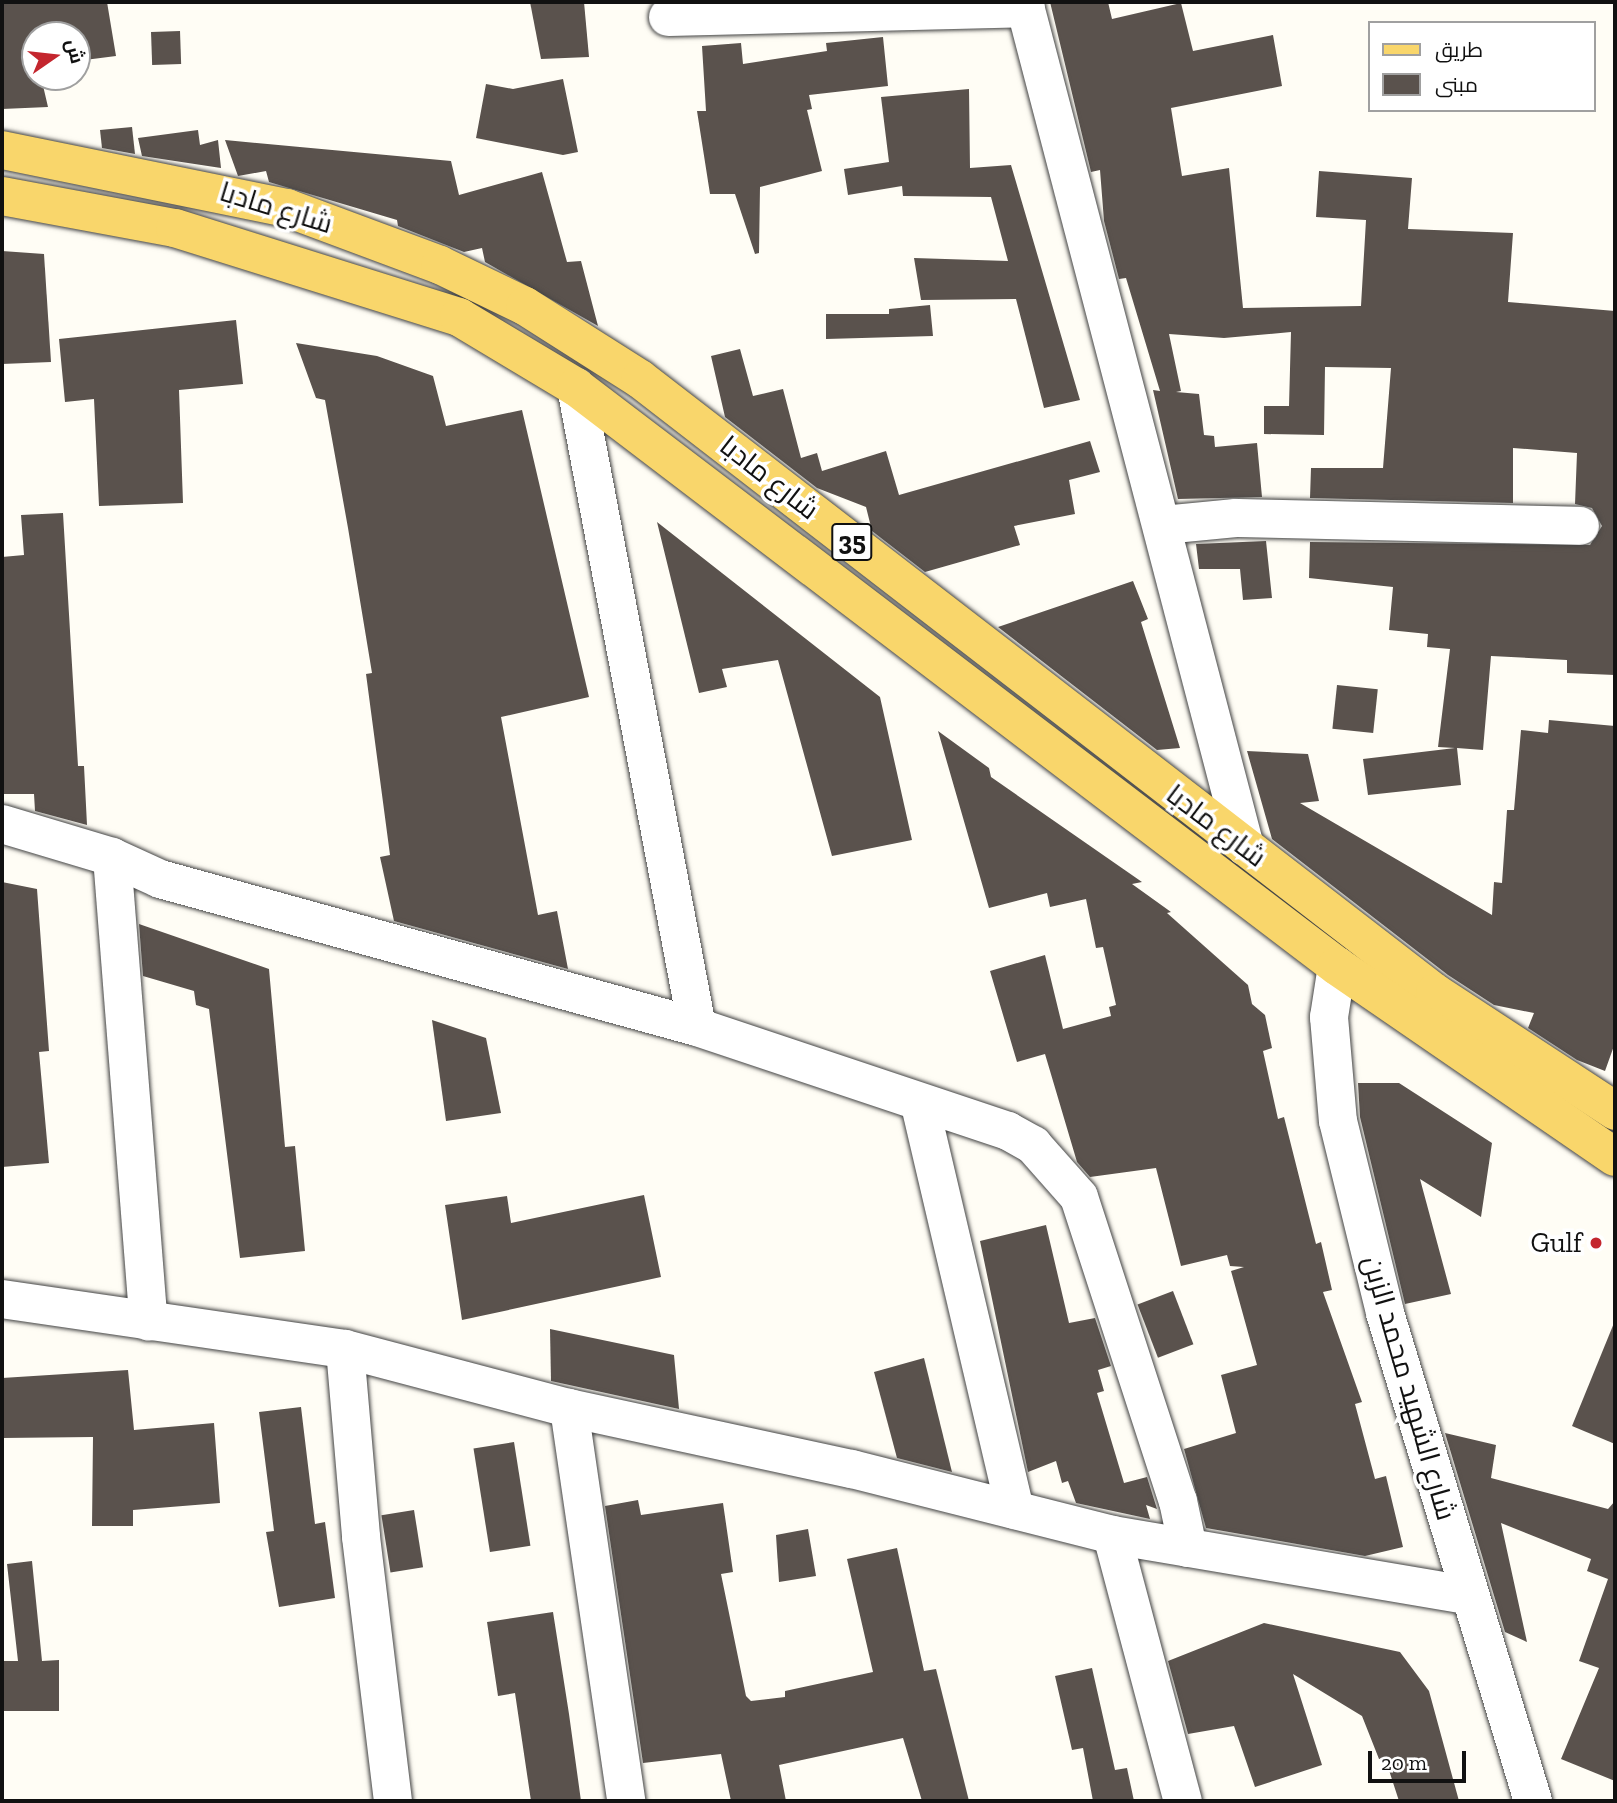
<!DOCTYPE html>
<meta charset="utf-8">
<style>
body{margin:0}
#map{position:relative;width:1617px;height:1803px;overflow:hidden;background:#fffdf5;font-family:"Zilla Slab",Cairo,serif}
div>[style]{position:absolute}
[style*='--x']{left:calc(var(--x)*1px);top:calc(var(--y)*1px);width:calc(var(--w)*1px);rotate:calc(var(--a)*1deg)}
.building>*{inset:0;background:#5a524d;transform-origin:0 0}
.roads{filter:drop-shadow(0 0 2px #444) drop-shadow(0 0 2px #444)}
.minor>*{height:38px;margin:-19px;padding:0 19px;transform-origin:19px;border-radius:19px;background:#fff}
.major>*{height:38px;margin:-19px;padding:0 19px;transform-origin:19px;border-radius:19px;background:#f9d66b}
.dots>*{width:19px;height:19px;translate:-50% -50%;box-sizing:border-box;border:4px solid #fff;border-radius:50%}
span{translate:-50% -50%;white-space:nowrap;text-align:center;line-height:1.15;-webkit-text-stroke:7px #fff;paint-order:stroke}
.shield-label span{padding:2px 5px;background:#fff;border:2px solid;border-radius:5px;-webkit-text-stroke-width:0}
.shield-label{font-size:26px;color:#111;font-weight:700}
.street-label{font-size:28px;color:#111}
.poi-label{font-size:28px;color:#111}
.right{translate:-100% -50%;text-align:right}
.frame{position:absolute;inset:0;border:4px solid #111;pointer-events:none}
.legend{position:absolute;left:1368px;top:21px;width:228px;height:91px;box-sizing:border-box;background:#fff;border:2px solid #a0a0a0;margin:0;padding:9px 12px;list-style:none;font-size:21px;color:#111}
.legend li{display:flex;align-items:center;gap:14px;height:35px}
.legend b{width:35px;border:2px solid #a0a0a0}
.north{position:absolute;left:21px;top:21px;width:70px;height:70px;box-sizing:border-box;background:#fff;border:2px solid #a0a0a0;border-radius:50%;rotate:76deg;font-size:19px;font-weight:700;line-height:28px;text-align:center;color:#111}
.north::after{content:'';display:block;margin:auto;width:24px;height:32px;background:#c4262e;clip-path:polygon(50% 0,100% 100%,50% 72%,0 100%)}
.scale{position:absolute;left:1368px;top:1751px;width:98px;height:32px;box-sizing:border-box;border:4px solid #111;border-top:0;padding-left:9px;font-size:21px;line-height:24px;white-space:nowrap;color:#111;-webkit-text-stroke:5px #fff;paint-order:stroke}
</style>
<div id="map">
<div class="building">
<i style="clip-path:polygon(2px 2px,107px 2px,116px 56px,77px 61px,77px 35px,35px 35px,35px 77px,41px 77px,48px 107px,2px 109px)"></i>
<i style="clip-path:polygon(530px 2px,584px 2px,589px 57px,541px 59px)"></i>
<i style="clip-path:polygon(1050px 2px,1108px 2px,1112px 19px,1181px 3px,1193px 51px,1273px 35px,1282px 86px,1171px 108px,1182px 176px,1229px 168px,1243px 308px,1361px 306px,1366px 220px,1316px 217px,1319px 171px,1412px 178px,1408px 229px,1513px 233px,1508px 302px,1615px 311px,1615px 675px,1567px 673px,1567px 660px,1491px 656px,1483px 750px,1457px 748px,1461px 785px,1368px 795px,1363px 759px,1455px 748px,1438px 747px,1450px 649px,1427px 647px,1428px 634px,1389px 630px,1393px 587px,1309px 578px,1310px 542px,1590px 545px,1602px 526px,1592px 508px,1575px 504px,1577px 453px,1513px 448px,1513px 503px,1310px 498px,1311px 468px,1383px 468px,1391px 368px,1325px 367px,1324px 435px,1264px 434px,1264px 406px,1289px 406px,1291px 332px,1224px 338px,1169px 334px,1181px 391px,1176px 392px,1199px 394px,1204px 435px,1214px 436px,1215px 447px,1257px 443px,1262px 497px,1178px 499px,1153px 390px,1160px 391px,1126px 278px,1119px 279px,1104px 221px,1100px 170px,1091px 172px)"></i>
<i style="left:180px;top:31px;width:33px;height:29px;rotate:88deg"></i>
<i style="clip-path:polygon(883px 37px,888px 86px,809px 95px,812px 109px,807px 110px,822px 171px,760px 187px,759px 253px,755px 254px,735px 194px,710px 194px,697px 111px,706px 111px,702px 46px,741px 43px,743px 64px,827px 51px,826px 43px)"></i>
<i style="clip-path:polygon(563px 79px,578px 152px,563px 155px,476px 138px,486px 84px,513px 89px)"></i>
<i style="clip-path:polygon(969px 89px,970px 168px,1011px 165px,1080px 400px,1044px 408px,1016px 299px,921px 300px,914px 258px,1008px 261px,991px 197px,903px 196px,902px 186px,848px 195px,844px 169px,889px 162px,881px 97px)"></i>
<i style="clip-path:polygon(132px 127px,135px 154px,102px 148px,100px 130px)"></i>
<i style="clip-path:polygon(198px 130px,200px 145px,218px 140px,221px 168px,142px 156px,138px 138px)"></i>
<i style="clip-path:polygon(225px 140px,451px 161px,459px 195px,542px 172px,567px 262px,581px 261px,598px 326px,485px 262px,482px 248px,464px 252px,398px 226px,397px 220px,269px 182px,266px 171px,238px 176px)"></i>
<i style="clip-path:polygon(2px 251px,44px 254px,51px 362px,2px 364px)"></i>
<i style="clip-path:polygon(930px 305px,933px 336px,826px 339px,826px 314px,889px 314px,889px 309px)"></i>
<i style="clip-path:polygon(236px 320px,243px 384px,179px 390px,183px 503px,99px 506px,94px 399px,65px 402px,59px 339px)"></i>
<i style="clip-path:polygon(296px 343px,377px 356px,433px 376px,446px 426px,522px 410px,589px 697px,501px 717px,538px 915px,557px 911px,568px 969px,394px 921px,380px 857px,390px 855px,366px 674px,372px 673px,348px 528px,325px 400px,316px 398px)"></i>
<i style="clip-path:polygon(740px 349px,753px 396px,783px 389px,801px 458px,817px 453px,822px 471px,886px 451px,899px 495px,1090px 441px,1100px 472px,1069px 480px,1075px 514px,1014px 526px,1020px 545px,925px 572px,872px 531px,866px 507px,817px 488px,725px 417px,711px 356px)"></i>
<i style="clip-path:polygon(63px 513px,78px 766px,84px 766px,87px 825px,35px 811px,34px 794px,2px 794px,2px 557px,24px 555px,21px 515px)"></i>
<i style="clip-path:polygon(657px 522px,880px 697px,912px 840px,832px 856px,778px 660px,722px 669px,727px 687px,699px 693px)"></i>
<i style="clip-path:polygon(1266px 541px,1272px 598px,1243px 600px,1240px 569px,1199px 569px,1196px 544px)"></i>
<i style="clip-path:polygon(1133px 581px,1148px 619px,1141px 622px,1180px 748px,1157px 750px,998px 627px)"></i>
<i style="left:1337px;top:685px;width:41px;height:44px;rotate:6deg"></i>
<i style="clip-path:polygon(1549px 720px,1615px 726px,1615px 1043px,1605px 1071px,1577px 1060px,1528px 1028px,1534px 1013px,1494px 1005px,1448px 975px,1272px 839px,1247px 751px,1308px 754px,1319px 801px,1300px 803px,1492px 915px,1494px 882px,1502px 883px,1507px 810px,1514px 810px,1521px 730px,1548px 733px)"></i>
<i style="clip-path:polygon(938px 731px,989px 768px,991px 777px,1142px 882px,1132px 884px,1171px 912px,1167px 913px,1248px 985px,1252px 1004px,1265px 1015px,1272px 1048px,1263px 1051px,1278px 1119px,1284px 1117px,1316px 1244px,1321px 1242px,1332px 1290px,1323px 1292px,1362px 1402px,1355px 1404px,1375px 1479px,1386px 1476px,1403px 1547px,1365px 1556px,1206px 1528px,1184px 1449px,1236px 1433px,1221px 1375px,1257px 1365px,1231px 1271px,1244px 1267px,1230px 1266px,1227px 1255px,1181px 1266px,1156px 1168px,1090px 1177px,1077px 1162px,1045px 1054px,1017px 1062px,990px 971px,1045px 955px,1063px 1029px,1111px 1016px,1109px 1007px,1116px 1005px,1103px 947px,1096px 948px,1086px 899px,1050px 907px,1047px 893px,989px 908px)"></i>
<i style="clip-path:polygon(2px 882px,37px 889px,49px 1051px,39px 1052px,49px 1163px,2px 1167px)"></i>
<i style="clip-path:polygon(139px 924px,269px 969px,285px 1147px,295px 1146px,305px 1251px,240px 1258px,209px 1009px,196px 1005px,194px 991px,143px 976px)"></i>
<i style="clip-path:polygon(432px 1020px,486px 1038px,501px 1113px,446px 1121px)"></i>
<i style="clip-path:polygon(1358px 1083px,1399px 1083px,1492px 1143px,1481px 1217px,1420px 1179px,1451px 1294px,1405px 1304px,1360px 1117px)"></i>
<i style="clip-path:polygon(644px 1195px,661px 1277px,462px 1320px,445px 1205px,507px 1196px,511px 1223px)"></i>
<i style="clip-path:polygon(1046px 1225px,1069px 1323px,1095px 1318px,1111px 1366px,1098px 1370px,1104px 1391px,1097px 1393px,1124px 1483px,1147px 1477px,1157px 1509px,1146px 1505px,1150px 1519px,1076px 1503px,1068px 1481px,1062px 1483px,1056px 1461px,1028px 1472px,980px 1241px)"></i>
<i style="left:1173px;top:1291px;width:57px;height:38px;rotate:69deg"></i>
<i style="clip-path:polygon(1614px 1323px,1615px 1323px,1615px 1444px,1572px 1426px)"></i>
<i style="clip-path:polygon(550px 1329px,674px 1355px,679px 1409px,551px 1381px)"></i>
<i style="clip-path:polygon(924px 1358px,952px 1472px,897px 1458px,874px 1372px)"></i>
<i style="clip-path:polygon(128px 1370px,134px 1430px,214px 1423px,220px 1503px,133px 1510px,133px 1526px,92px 1526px,93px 1437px,2px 1438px,2px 1378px)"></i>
<i style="clip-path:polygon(301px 1407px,315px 1524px,325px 1522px,335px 1598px,279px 1607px,266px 1532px,274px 1531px,259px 1412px)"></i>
<i style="clip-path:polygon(1445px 1433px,1496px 1445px,1491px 1478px,1608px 1509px,1615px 1501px,1615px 1781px,1561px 1759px,1599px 1668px,1579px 1661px,1608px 1579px,1587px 1571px,1591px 1559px,1501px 1523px,1527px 1642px,1505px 1632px)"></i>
<i style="left:514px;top:1442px;width:105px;height:41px;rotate:81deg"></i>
<i style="clip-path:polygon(638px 1500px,641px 1515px,723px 1503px,733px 1572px,721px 1574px,746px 1696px,751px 1701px,785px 1697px,785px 1691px,873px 1672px,847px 1559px,897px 1548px,924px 1671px,936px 1669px,969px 1801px,922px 1801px,903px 1738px,779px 1765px,786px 1801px,731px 1801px,721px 1754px,643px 1763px,605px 1506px)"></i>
<i style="left:414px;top:1510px;width:58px;height:33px;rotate:81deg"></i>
<i style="clip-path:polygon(808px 1529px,816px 1576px,779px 1582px,776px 1535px)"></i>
<i style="clip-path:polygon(32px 1561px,42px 1661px,59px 1660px,59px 1711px,2px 1711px,2px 1661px,18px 1661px,7px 1564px)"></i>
<i style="clip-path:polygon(553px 1612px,569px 1714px,581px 1801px,531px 1801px,515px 1693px,498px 1696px,487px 1622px)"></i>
<i style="clip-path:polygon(1264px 1623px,1400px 1652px,1429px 1691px,1459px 1801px,1399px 1801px,1385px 1758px,1379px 1759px,1362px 1716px,1293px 1674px,1322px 1765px,1255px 1787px,1234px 1726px,1188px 1734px,1168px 1661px)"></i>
<i style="clip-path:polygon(1092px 1668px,1115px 1770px,1127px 1768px,1134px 1801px,1093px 1801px,1083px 1748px,1072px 1750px,1055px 1676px)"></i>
</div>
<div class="roads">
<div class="minor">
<i style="--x:1024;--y:2;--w:873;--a:75.34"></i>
<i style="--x:668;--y:17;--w:358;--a:-1.4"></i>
<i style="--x:576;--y:387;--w:651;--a:79.29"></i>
<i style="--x:1163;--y:525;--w:73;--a:-5.5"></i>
<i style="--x:1236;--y:518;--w:344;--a:1.3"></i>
<i style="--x:2;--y:824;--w:115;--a:16.7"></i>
<i style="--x:112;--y:857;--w:53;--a:24.6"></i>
<i style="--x:160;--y:879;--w:557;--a:15.41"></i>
<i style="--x:697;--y:1027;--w:328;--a:18.5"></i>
<i style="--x:1008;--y:1131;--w:29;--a:29"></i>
<i style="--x:1033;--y:1145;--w:69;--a:48.5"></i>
<i style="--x:1079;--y:1197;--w:320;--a:72"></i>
<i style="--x:1178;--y:1501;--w:48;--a:78"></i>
<i style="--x:112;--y:857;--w:466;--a:85.5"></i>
<i style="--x:1337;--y:966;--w:52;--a:98.9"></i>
<i style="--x:1329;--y:1017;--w:104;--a:85.1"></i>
<i style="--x:1338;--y:1121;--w:198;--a:76.2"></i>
<i style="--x:1385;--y:1313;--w:510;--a:73.13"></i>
<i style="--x:920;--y:1105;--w:416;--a:76.8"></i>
<i style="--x:2;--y:1299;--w:347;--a:8.3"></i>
<i style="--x:345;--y:1349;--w:232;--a:14.8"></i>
<i style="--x:569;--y:1408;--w:289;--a:12.2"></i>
<i style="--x:852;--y:1469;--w:268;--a:14.2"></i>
<i style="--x:1112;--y:1535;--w:360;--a:9.6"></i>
<i style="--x:345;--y:1349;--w:189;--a:85.1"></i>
<i style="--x:361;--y:1537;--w:266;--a:83.1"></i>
<i style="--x:569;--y:1408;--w:397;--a:81.7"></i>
<i style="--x:1112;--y:1535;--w:275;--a:75.1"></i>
</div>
<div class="major">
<i style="--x:2;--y:150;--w:291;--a:11.5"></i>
<i style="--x:287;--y:208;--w:163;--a:20.4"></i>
<i style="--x:440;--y:265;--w:94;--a:25.8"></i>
<i style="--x:525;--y:306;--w:136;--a:32.4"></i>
<i style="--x:640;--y:379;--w:1005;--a:37.68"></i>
<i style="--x:1435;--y:993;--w:215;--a:33.2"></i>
<i style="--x:2;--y:196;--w:176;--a:10.5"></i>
<i style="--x:175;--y:228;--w:298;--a:17.4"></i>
<i style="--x:459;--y:317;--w:136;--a:30.9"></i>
<i style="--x:576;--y:387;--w:956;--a:37.27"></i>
<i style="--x:1337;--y:966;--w:337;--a:34.5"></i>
</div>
</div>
<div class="dots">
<i style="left:1596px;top:1243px;background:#c4262e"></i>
</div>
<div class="shield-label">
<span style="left:852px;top:542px">35</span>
</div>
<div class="street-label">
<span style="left:276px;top:208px;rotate:17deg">شارع مادبا</span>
<span style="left:769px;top:478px;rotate:38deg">شارع مادبا</span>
<span style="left:1216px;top:826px;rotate:37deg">شارع مادبا</span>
<span style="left:1409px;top:1388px;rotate:74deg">شارع الشهيد محمد الزبن</span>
</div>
<div class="poi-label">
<span class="right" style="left:1582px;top:1243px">Gulf</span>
</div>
<div class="frame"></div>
<ul class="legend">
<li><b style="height:9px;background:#f9d66b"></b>طريق</li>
<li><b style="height:19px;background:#5a524d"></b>مبنى</li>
</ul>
<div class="north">ش</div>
<div class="scale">20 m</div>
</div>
